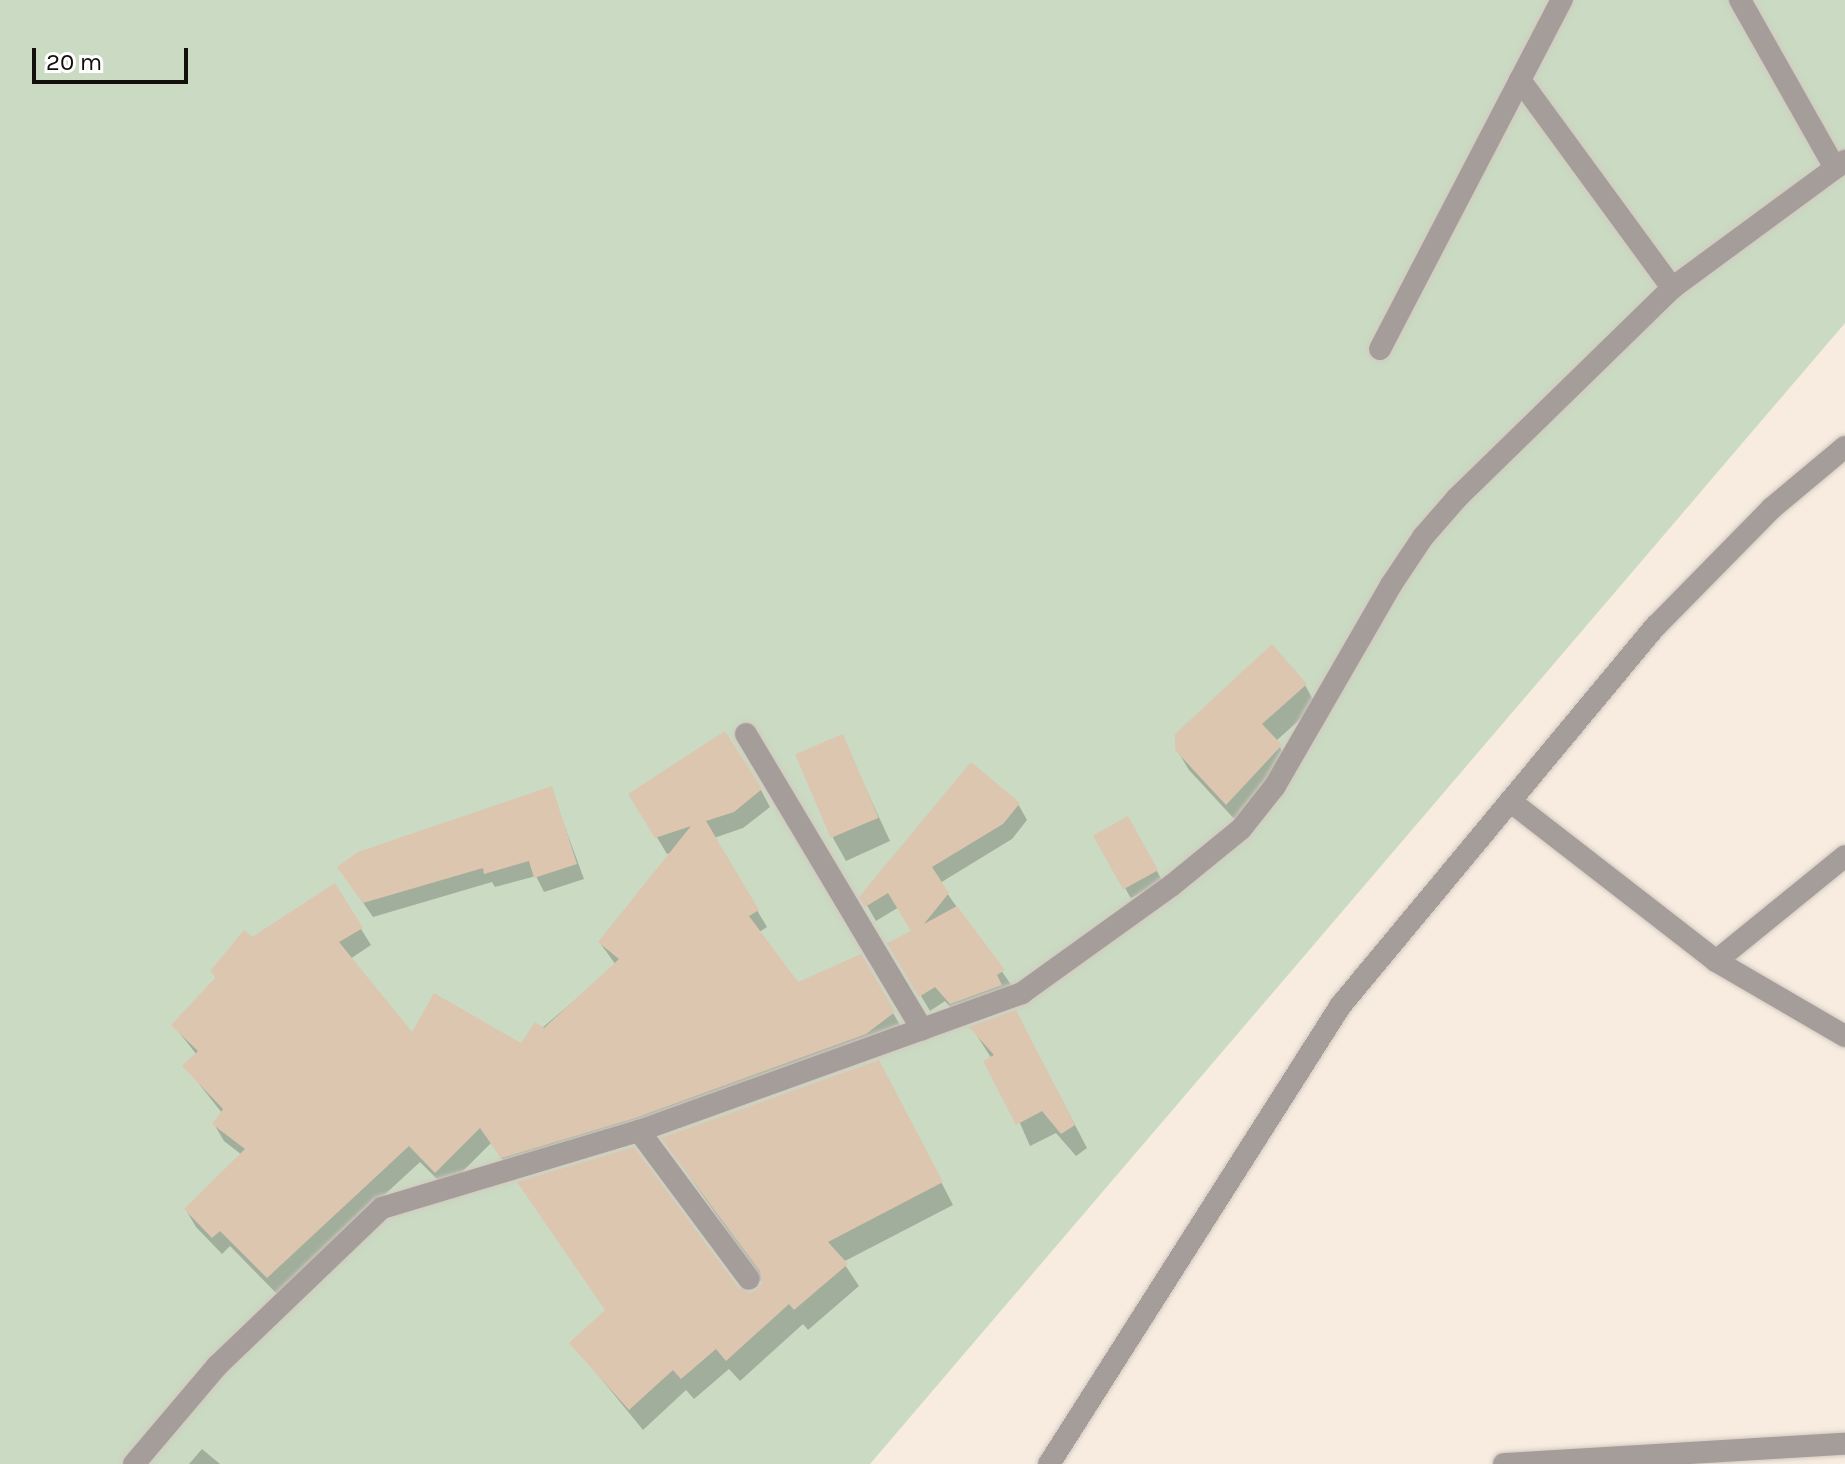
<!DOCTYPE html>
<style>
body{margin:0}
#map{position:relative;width:1845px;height:1464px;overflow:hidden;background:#f8ece1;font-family:Karla,sans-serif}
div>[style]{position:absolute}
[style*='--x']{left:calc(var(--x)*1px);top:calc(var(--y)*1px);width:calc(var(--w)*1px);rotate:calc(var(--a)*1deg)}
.green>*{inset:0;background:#cadac3}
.shadow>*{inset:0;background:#0003;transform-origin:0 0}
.building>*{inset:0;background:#ddc6af;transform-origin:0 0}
.roads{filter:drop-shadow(0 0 2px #d3c9bf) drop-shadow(0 0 2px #d3c9bf)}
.minor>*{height:22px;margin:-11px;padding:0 11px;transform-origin:11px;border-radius:11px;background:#a49d9a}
.tertiary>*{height:22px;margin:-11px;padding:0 11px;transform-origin:11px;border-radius:11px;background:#a49d9a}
span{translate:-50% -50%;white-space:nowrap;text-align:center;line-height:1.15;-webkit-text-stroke:8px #fff;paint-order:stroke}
.scale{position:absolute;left:32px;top:48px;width:156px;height:36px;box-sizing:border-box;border:4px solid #130f0b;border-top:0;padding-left:10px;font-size:24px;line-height:28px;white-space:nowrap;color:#130f0b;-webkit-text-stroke:6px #fff;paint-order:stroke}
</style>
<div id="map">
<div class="green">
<i style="clip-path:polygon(0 0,1845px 0,1845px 323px,870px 1464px,0 1464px)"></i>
</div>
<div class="shadow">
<i style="clip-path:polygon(1305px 685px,1316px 705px,1276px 741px,1292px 766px,1238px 823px,1189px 770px,1177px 750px)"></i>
<i style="clip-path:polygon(842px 737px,890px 841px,846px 861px,833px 838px)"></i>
<i style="clip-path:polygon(551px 789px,584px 879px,544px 892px,536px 876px,495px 887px,492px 882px,373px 917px,339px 868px)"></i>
<i style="clip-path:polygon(761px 790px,770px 807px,743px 828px,714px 838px,767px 927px,759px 932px,798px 985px,860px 957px,903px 1030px,512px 1174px,491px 1143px,446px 1188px,420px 1162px,277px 1294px,230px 1246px,222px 1254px,196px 1227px,186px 1210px,242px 1155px,224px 1141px,214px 1124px,222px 1113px,185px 1066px,197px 1055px,174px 1026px,217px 979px,212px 971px,252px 939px,361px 929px,371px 945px,350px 959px,412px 1035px,521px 1046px,616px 965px,600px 943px,673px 852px,667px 854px,631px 794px)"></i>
<i style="clip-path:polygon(1018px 804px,1027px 820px,1012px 839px,940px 883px,1012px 986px,960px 1019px,945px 1001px,930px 1011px,890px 944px,914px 932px,899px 907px,876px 921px,862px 897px)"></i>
<i style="left:1128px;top:819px;width:71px;height:36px;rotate:61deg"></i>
<i style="clip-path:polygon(972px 1028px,1028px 1035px,1087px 1148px,1076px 1156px,1056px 1133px,1030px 1146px,992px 1059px)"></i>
<i style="clip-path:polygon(890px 1083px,953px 1205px,843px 1262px,859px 1286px,808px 1330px,803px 1324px,740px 1381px,729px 1369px,694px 1399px,686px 1390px,643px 1430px,572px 1343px,736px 1289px,752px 1295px,764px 1285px,664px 1139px)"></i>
<i style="clip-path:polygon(202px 1449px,220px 1464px,189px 1464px)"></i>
</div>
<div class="building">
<i style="clip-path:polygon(1272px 644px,1307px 684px,1262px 724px,1282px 745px,1226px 805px,1175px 750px,1175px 734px)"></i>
<i style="clip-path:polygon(725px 731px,762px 789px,734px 812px,706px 821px,759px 910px,749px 916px,798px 982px,861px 954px,895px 1012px,866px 1034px,635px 1118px,501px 1158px,480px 1128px,435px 1173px,409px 1146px,267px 1278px,220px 1231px,212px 1238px,184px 1209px,245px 1149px,212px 1124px,223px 1109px,182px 1066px,198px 1051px,171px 1025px,216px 977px,210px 971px,244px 930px,252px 937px,335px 883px,363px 928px,339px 942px,412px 1032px,434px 993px,521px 1043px,535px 1022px,544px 1028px,619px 959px,598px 942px,691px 826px,655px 838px,628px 794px)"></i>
<i style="left:843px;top:734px;width:91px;height:52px;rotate:67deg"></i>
<i style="clip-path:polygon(971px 762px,1020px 803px,1003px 824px,932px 867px,949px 893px,924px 924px,957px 906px,1005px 970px,997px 975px,1002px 985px,950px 1004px,935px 987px,919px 997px,887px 943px,911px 931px,888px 893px,865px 907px,859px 897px)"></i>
<i style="clip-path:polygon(552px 786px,577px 864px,534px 878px,529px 861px,484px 874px,483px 868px,363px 903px,337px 867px,358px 852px)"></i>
<i style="left:1128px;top:816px;width:62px;height:40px;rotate:61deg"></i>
<i style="clip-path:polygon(1016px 1010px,1075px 1125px,1061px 1134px,1042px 1111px,1016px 1125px,983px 1061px,994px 1055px,969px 1027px)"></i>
<i style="clip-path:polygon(879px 1060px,943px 1182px,828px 1242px,848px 1264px,794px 1310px,789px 1304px,726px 1361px,716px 1349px,681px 1379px,673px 1370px,629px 1410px,569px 1343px,605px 1310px,517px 1182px,634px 1147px,738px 1287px,751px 1293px,762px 1284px,760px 1271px,661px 1138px)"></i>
</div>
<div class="roads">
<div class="minor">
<i style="--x:1740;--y:0;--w:193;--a:60.5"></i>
<i style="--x:1520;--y:80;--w:258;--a:53.8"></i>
<i style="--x:1380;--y:349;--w:394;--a:-62.5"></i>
<i style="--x:746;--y:734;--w:344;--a:59.2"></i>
<i style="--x:1510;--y:801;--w:261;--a:37.8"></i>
<i style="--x:1716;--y:961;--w:166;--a:-39.1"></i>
<i style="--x:1716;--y:961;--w:149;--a:30.2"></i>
<i style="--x:639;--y:1131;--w:184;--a:53.4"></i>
<i style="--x:134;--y:1464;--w:128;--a:-49.7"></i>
<i style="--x:217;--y:1366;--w:228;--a:-43.8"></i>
<i style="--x:382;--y:1208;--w:268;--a:-16.7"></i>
<i style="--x:639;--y:1131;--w:407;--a:-19.8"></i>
<i style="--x:1022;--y:993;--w:183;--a:-35.7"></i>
<i style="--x:1171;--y:886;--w:90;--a:-39.2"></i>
<i style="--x:1241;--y:829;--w:55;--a:-51.7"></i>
<i style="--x:1275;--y:786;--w:232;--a:-60"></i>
<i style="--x:1391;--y:585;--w:58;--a:-56.3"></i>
<i style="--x:1423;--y:537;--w:52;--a:-48.9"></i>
<i style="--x:1457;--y:498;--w:301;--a:-44.3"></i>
<i style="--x:1672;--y:288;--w:215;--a:-36.3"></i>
</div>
<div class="tertiary">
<i style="--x:1049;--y:1464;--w:544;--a:-57.54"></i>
<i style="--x:1341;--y:1005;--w:493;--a:-50.3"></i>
<i style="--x:1656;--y:626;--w:165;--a:-45.5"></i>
<i style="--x:1772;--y:508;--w:95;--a:-39.9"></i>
<i style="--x:1504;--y:1464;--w:342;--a:-3.4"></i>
</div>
</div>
<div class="scale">20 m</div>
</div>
